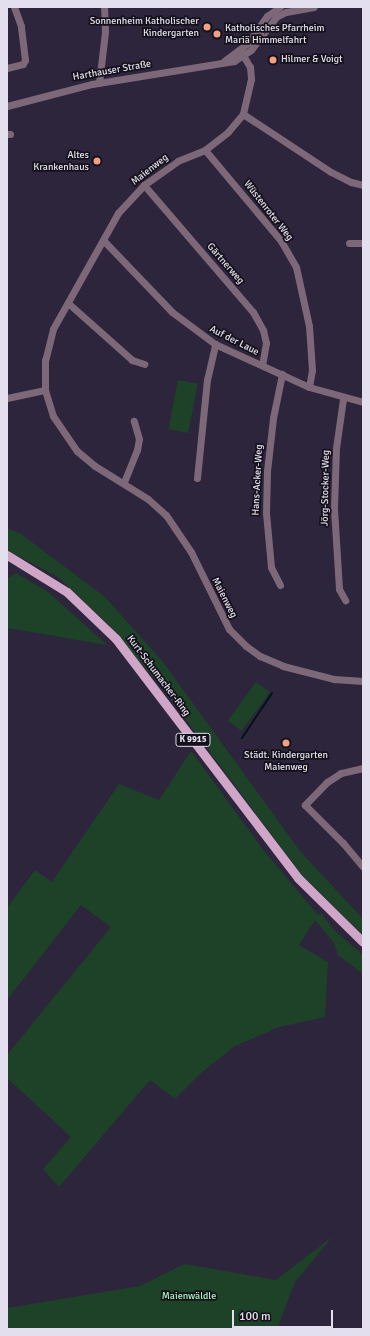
<!DOCTYPE html>
<meta charset="utf-8">
<style>
body{margin:0}
#map{position:relative;width:370px;height:1336px;overflow:hidden;background:#2d253c;font-family:Signika,sans-serif}
div>[style]{position:absolute}
[style*='--x']{left:calc(var(--x)*1px);top:calc(var(--y)*1px);width:calc(var(--w)*1px);rotate:calc(var(--a)*1deg)}
.green>*{inset:0;background:#1e4227;transform-origin:0 0}
.stream>*{height:2px;margin:-1px;padding:0 1px;transform-origin:1px;border-radius:1px;background:#001417}
.minor>*{height:7px;margin:-3.5px;padding:0 3.5px;transform-origin:3.5px;border-radius:3.5px;background:#7d6879}
.major>*{height:9px;margin:-4.5px;padding:0 4.5px;transform-origin:4.5px;border-radius:4.5px;background:#d0a6c8}
.dots>*{width:11px;height:11px;translate:-50% -50%;box-sizing:border-box;border:2px solid #14111b;border-radius:50%}
span{translate:-50% -50%;white-space:nowrap;text-align:center;line-height:1.15;-webkit-text-stroke:3.5px #14111b;paint-order:stroke}
.shield-label span{padding:1px 3px;background:#14111b;border:1px solid;border-radius:3px;-webkit-text-stroke-width:0}
.shield-label{font-size:9px;color:#e3dfee;font-weight:700}
.poi-label{font-size:10px;color:#e3dfee}
.right{translate:-100% -50%;text-align:right}
.left{translate:0 -50%;text-align:left}
.street-label{font-size:10px;color:#e3dfee}
.park-label{font-size:10px;color:#abf5ba}
.frame{position:absolute;inset:0;border:8px solid #e3dfee;pointer-events:none}
.scale{position:absolute;left:232px;top:1310px;width:101px;height:18px;box-sizing:border-box;border:2px solid #e3dfee;border-top:0;padding-left:5px;font-size:12px;line-height:14px;white-space:nowrap;color:#e3dfee;-webkit-text-stroke:3px #14111b;paint-order:stroke}
</style>
<div id="map">
<div class="green">
<i style="left:178px;top:380px;width:20px;height:50px;rotate:11deg"></i>
<i style="clip-path:polygon(7px 528px,21px 534px,105px 597px,163px 662px,300px 851px,363px 919px,363px 935px,302px 875px,162px 688px,109px 625px,58px 577px,7px 550px)"></i>
<i style="clip-path:polygon(16px 573px,48px 592px,107px 645px,7px 628px,7px 579px)"></i>
<i style="left:256px;top:682px;width:17px;height:48px;rotate:36deg"></i>
<i style="clip-path:polygon(191px 751px,264px 851px,318px 915px,321px 913px,334px 930px,363px 955px,363px 974px,338px 955px,334px 943px,315px 920px,299px 945px,328px 962px,325px 1017px,279px 1027px,235px 1046px,201px 1073px,175px 1099px,150px 1080px,59px 1187px,43px 1169px,71px 1137px,7px 1078px,7px 1055px,111px 927px,81px 905px,7px 1000px,7px 908px,35px 870px,52px 882px,119px 784px,159px 800px)"></i>
<i style="clip-path:polygon(332px 1237px,295px 1282px,277px 1329px,7px 1329px,7px 1308px,140px 1286px,184px 1264px,276px 1280px)"></i>
</div>
<div class="stream">
<i style="--x:242;--y:738;--w:54;--a:-56.3"></i>
</div>
<div class="minor">
<i style="--x:240;--y:50;--w:20;--a:60"></i>
<i style="--x:250;--y:67;--w:12;--a:85"></i>
<i style="--x:251;--y:79;--w:36;--a:103"></i>
<i style="--x:243;--y:114;--w:23;--a:130"></i>
<i style="--x:228;--y:132;--w:29;--a:142"></i>
<i style="--x:205;--y:150;--w:29;--a:158"></i>
<i style="--x:178;--y:161;--w:42;--a:144.8"></i>
<i style="--x:144;--y:185;--w:38;--a:133"></i>
<i style="--x:118;--y:213;--w:133;--a:119.3"></i>
<i style="--x:53;--y:329;--w:32;--a:104"></i>
<i style="--x:45;--y:360;--w:30;--a:90"></i>
<i style="--x:45;--y:390;--w:27;--a:73"></i>
<i style="--x:53;--y:416;--w:42;--a:55.6"></i>
<i style="--x:77;--y:451;--w:23;--a:40"></i>
<i style="--x:95;--y:466;--w:62;--a:31.9"></i>
<i style="--x:148;--y:499;--w:24;--a:42"></i>
<i style="--x:166;--y:515;--w:45;--a:56"></i>
<i style="--x:191;--y:552;--w:86;--a:63.7"></i>
<i style="--x:229;--y:629;--w:24;--a:45"></i>
<i style="--x:246;--y:646;--w:17;--a:36"></i>
<i style="--x:260;--y:656;--w:25;--a:23"></i>
<i style="--x:283;--y:666;--w:53;--a:14.3"></i>
<i style="--x:334;--y:679;--w:29;--a:4"></i>
<i style="--x:224;--y:61;--w:30;--a:-37"></i>
<i style="--x:248;--y:43;--w:33;--a:-55"></i>
<i style="--x:267;--y:16;--w:16;--a:-35"></i>
<i style="--x:7;--y:68;--w:16;--a:-14"></i>
<i style="--x:23;--y:64;--w:4;--a:-63"></i>
<i style="--x:25;--y:60;--w:34;--a:-97"></i>
<i style="--x:21;--y:26;--w:20;--a:-110"></i>
<i style="--x:99;--y:83;--w:51;--a:-83.3"></i>
<i style="--x:105;--y:32;--w:25;--a:-92"></i>
<i style="--x:7;--y:106;--w:88;--a:-14.5"></i>
<i style="--x:92;--y:84;--w:144;--a:-9.2"></i>
<i style="--x:234;--y:61;--w:20;--a:-33"></i>
<i style="--x:251;--y:50;--w:41;--a:-52.9"></i>
<i style="--x:276;--y:17;--w:11;--a:-27"></i>
<i style="--x:286;--y:12;--w:28;--a:-10"></i>
<i style="--x:243;--y:114;--w:105;--a:33.4"></i>
<i style="--x:331;--y:172;--w:22;--a:27"></i>
<i style="--x:351;--y:182;--w:12;--a:14"></i>
<i style="--x:7;--y:134;--w:3;--a:0"></i>
<i style="--x:205;--y:150;--w:119;--a:50.1"></i>
<i style="--x:281;--y:241;--w:30;--a:60"></i>
<i style="--x:296;--y:267;--w:60;--a:77.6"></i>
<i style="--x:309;--y:326;--w:44;--a:86.1"></i>
<i style="--x:312;--y:370;--w:17;--a:100"></i>
<i style="--x:144;--y:185;--w:167;--a:49.4"></i>
<i style="--x:253;--y:312;--w:21;--a:61"></i>
<i style="--x:263;--y:330;--w:13;--a:77"></i>
<i style="--x:266;--y:343;--w:22;--a:100"></i>
<i style="--x:104;--y:241;--w:98;--a:46.2"></i>
<i style="--x:172;--y:312;--w:54;--a:36.7"></i>
<i style="--x:215;--y:344;--w:103;--a:24.6"></i>
<i style="--x:309;--y:387;--w:56;--a:15.5"></i>
<i style="--x:349;--y:243;--w:14;--a:0"></i>
<i style="--x:68;--y:303;--w:86;--a:41.7"></i>
<i style="--x:132;--y:360;--w:13;--a:18"></i>
<i style="--x:7;--y:398;--w:39;--a:-12"></i>
<i style="--x:343;--y:399;--w:49;--a:98.1"></i>
<i style="--x:336;--y:448;--w:61;--a:91.9"></i>
<i style="--x:334;--y:509;--w:80;--a:86.4"></i>
<i style="--x:339;--y:589;--w:13;--a:61"></i>
<i style="--x:197;--y:478;--w:99;--a:-84.2"></i>
<i style="--x:207;--y:380;--w:37;--a:-77"></i>
<i style="--x:124;--y:482;--w:35;--a:-68"></i>
<i style="--x:137;--y:450;--w:11;--a:-80"></i>
<i style="--x:139;--y:439;--w:19;--a:-106"></i>
<i style="--x:280;--y:585;--w:20;--a:-117"></i>
<i style="--x:271;--y:567;--w:54;--a:-95.3"></i>
<i style="--x:266;--y:513;--w:42;--a:-88.6"></i>
<i style="--x:267;--y:471;--w:53;--a:-83.5"></i>
<i style="--x:273;--y:418;--w:45;--a:-78.4"></i>
<i style="--x:363;--y:768;--w:23;--a:167"></i>
<i style="--x:341;--y:773;--w:17;--a:147"></i>
<i style="--x:327;--y:782;--w:32;--a:134"></i>
<i style="--x:305;--y:805;--w:54;--a:45"></i>
<i style="--x:343;--y:843;--w:31;--a:50"></i>
</div>
<div class="major">
<i style="--x:7;--y:555;--w:70;--a:31.7"></i>
<i style="--x:67;--y:592;--w:68;--a:43.8"></i>
<i style="--x:116;--y:639;--w:300;--a:52.7"></i>
<i style="--x:298;--y:878;--w:91;--a:44.6"></i>
</div>
<div class="dots">
<i style="left:207px;top:27px;background:#f39f82"></i>
<i style="left:217px;top:34px;background:#f39f82"></i>
<i style="left:273px;top:60px;background:#f39f82"></i>
<i style="left:97px;top:161px;background:#f39f82"></i>
<i style="left:286px;top:743px;background:#f39f82"></i>
</div>
<div class="shield-label">
<span style="left:193px;top:740px">K 9915</span>
</div>
<div class="poi-label">
<span class="right" style="left:199px;top:27px">Sonnenheim Katholischer<br>Kindergarten</span>
<span class="left" style="left:225px;top:34px">Katholisches Pfarrheim<br>Mariä Himmelfahrt</span>
<span class="left" style="left:281px;top:60px">Hilmer &amp; Voigt</span>
<span class="right" style="left:89px;top:161px">Altes<br>Krankenhaus</span>
<span style="left:286px;top:761px">Städt. Kindergarten<br>Maienweg</span>
</div>
<div class="street-label">
<span style="left:112px;top:71px;rotate:-10deg">Harthauser Straße</span>
<span style="left:150px;top:170px;rotate:-38deg">Maienweg</span>
<span style="left:268px;top:211px;rotate:52deg">Wüstenroter Weg</span>
<span style="left:225px;top:264px;rotate:49deg">Gärtnerweg</span>
<span style="left:234px;top:341px;rotate:27deg">Auf der Laue</span>
<span style="left:258px;top:480px;rotate:-87deg">Hans-Acker-Weg</span>
<span style="left:326px;top:488px;rotate:-89deg">Jörg-Stocker-Weg</span>
<span style="left:224px;top:598px;rotate:63deg">Maienweg</span>
<span style="left:158px;top:676px;rotate:53deg">Kurt-Schumacher-Ring</span>
</div>
<div class="park-label">
<span style="left:189px;top:1297px">Maienwäldle</span>
</div>
<div class="frame"></div>
<div class="scale">100 m</div>
</div>
